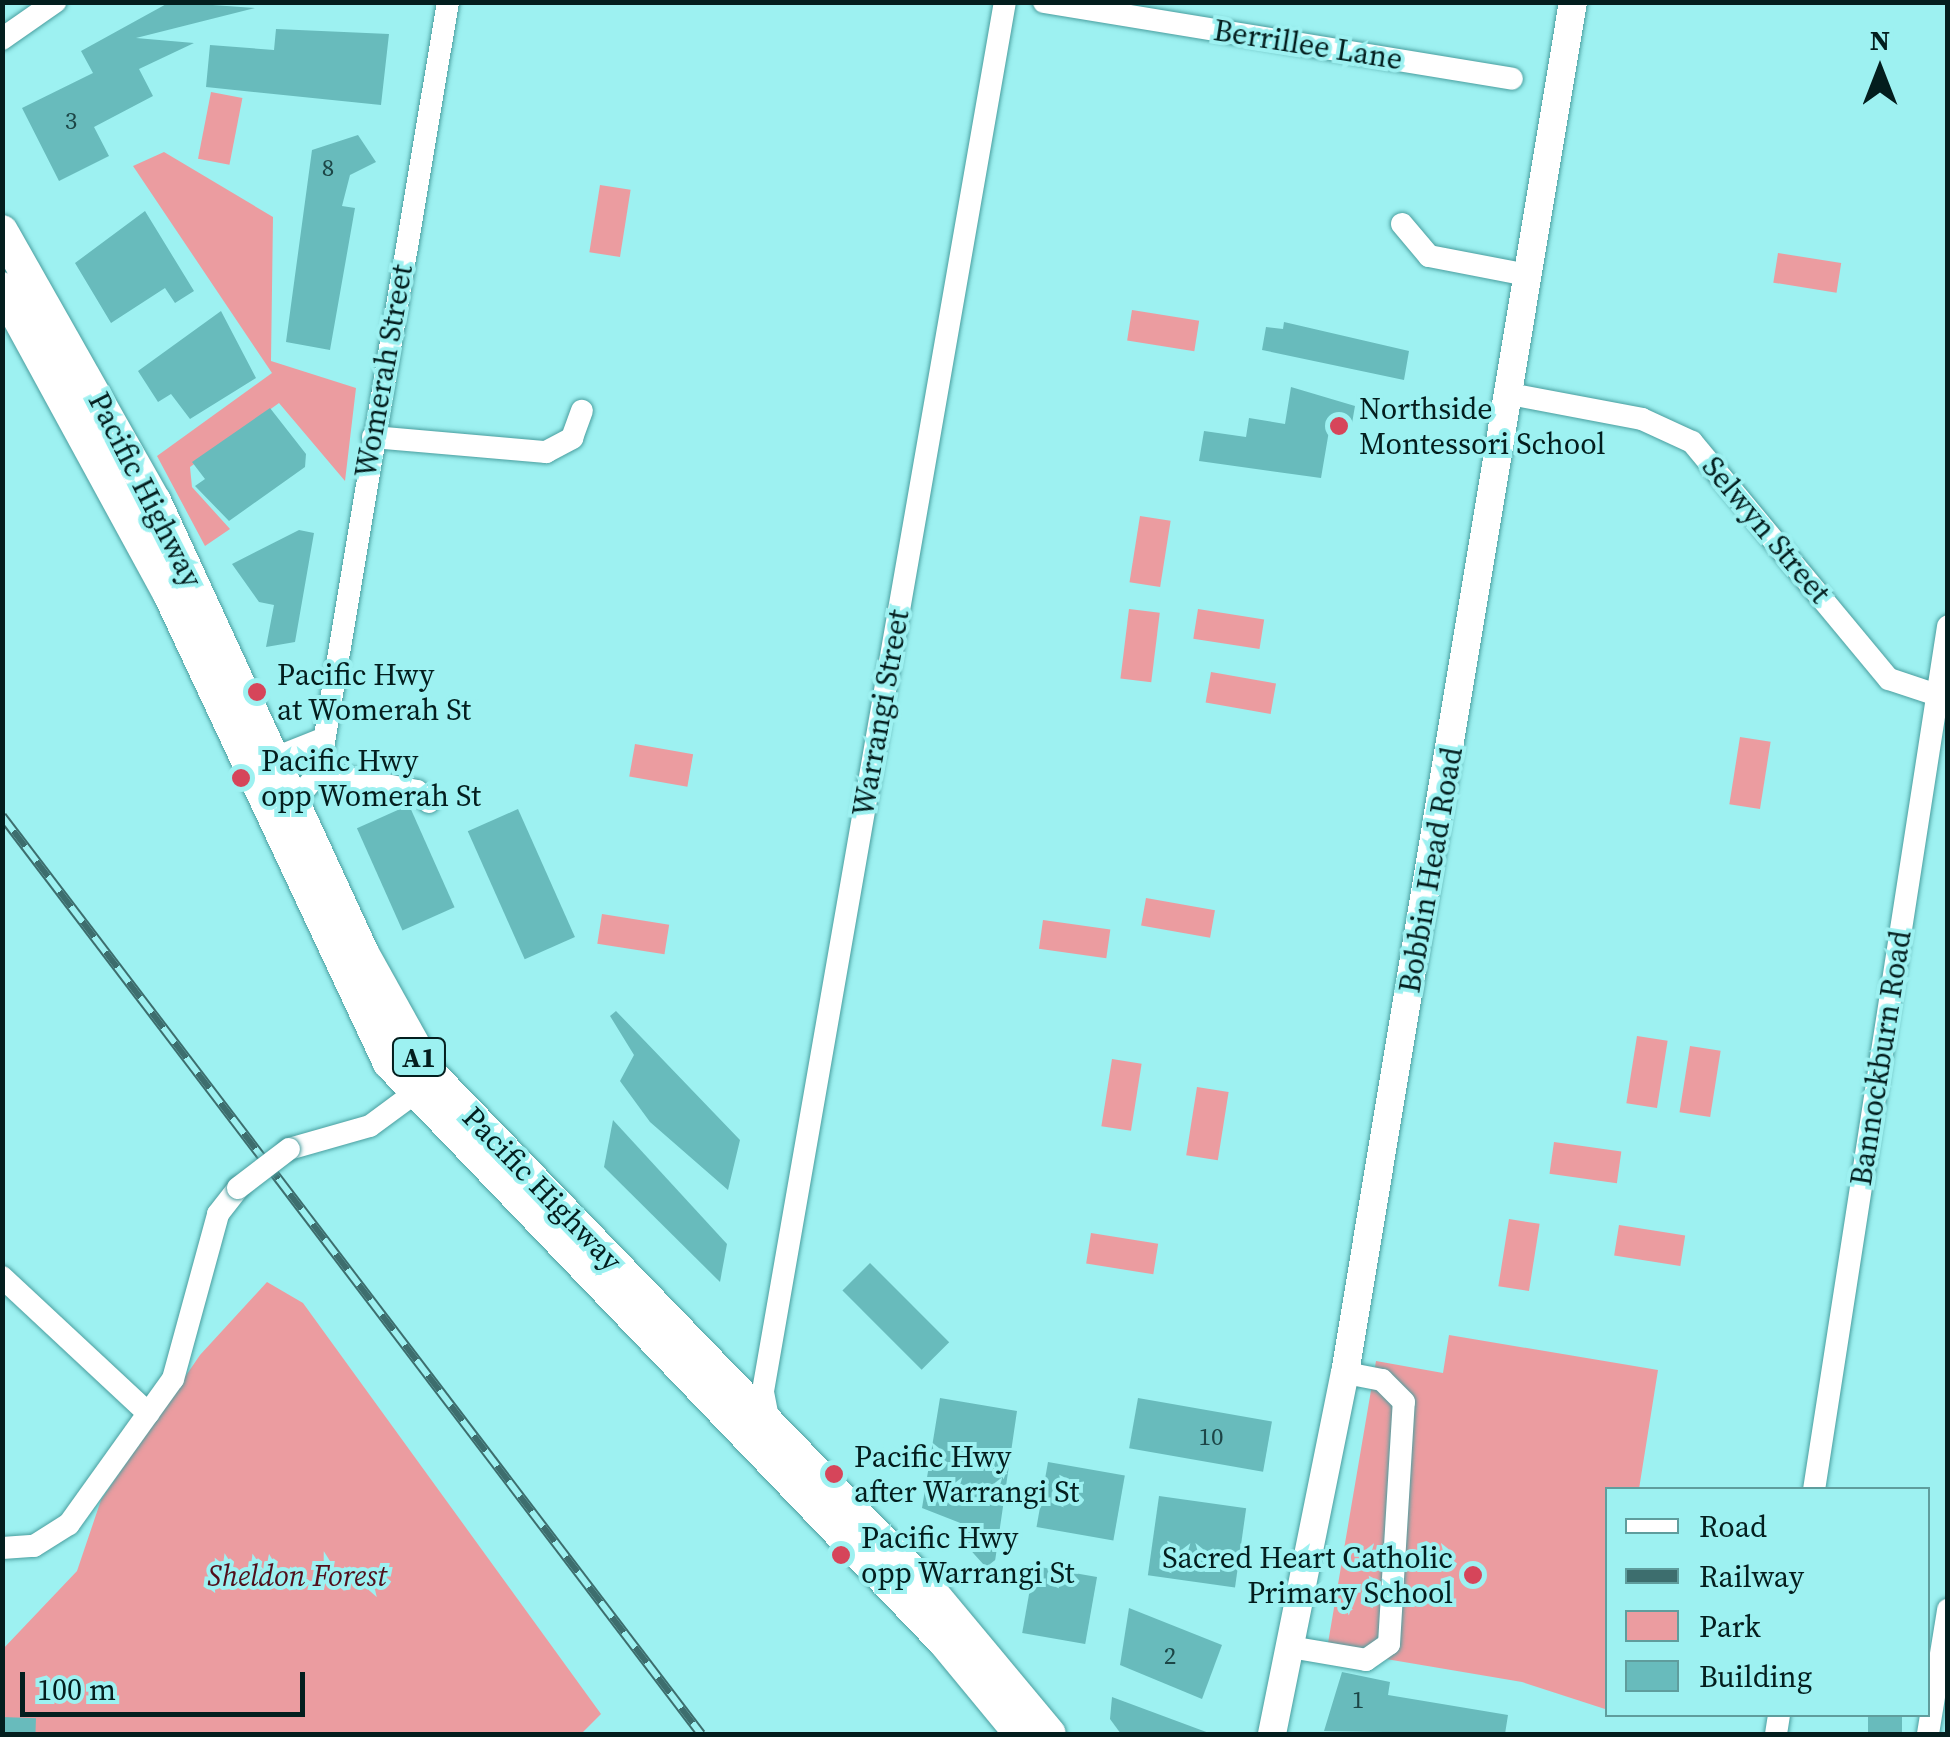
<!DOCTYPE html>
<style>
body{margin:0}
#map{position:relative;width:1950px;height:1737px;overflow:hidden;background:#9df1f1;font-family:"Source Serif 4",serif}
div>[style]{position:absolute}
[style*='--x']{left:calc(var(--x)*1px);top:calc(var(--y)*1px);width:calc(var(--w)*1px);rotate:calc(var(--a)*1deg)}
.green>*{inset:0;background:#eb9ca0;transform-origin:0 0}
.building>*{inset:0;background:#68bbbc;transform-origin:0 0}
.roads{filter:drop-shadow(0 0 2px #4a9e9f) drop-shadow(0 0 2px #4a9e9f)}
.minor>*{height:22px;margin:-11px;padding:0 11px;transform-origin:11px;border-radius:11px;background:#fff}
.major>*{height:28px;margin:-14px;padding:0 14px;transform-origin:14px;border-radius:14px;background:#fff}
.highway>*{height:32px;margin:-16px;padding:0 16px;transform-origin:16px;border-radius:16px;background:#fff}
.rail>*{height:10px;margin-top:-5px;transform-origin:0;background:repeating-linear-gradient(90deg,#9df1f1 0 19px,#3d6e6e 0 38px);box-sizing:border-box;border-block:2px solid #3d6e6e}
.bridges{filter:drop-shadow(0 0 2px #4a9e9f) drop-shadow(0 0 2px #4a9e9f)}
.minor-bridge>*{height:22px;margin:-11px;padding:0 11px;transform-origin:11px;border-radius:11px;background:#fff}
.dots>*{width:28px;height:28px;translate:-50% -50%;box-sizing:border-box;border:5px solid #9df1f1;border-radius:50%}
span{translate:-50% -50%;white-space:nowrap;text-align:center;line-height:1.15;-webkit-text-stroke:8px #9df1f1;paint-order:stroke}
.number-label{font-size:25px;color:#1c4546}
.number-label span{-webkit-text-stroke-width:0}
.shield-label span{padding:2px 8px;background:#9df1f1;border:2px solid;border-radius:8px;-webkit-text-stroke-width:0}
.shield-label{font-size:28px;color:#031e1e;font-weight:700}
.street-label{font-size:30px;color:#031e1e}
.poi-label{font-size:30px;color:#031e1e}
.left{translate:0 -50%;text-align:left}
.right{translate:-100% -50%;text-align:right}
.park-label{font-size:30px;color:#510f1b;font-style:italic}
.frame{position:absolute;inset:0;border:5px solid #031e1e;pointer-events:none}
.legend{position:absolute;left:1605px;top:1487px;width:325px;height:230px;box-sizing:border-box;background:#9df1f1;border:2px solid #5f9d9d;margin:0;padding:12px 18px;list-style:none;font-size:30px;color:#031e1e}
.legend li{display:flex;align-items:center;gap:20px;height:50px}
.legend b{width:50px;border:2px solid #5f9d9d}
.north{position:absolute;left:1830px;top:20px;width:100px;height:100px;-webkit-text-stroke:8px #9df1f1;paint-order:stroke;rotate:0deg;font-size:28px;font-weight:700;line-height:40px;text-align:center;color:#031e1e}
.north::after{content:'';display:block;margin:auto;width:35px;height:45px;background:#031e1e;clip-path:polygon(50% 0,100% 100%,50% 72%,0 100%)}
.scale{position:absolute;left:20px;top:1672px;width:285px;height:45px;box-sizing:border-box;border:5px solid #031e1e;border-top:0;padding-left:12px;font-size:30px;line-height:35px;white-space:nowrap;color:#031e1e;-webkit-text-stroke:8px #9df1f1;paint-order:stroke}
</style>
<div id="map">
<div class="green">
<i style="left:211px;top:92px;width:32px;height:68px;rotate:11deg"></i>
<i style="clip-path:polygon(164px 152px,273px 217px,271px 361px,356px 388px,345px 481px,279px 403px,190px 467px,192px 487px,230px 529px,205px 546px,157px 456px,272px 373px,133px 166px)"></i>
<i style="left:600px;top:185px;width:31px;height:68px;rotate:9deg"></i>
<i style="left:1778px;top:253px;width:64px;height:30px;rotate:9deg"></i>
<i style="left:1132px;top:310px;width:68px;height:31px;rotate:9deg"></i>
<i style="left:1140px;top:516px;width:31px;height:67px;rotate:9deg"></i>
<i style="left:1129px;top:609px;width:31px;height:70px;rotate:7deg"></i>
<i style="left:1198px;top:609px;width:67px;height:30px;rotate:9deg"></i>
<i style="left:1211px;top:672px;width:66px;height:31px;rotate:10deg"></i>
<i style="left:1740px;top:737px;width:31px;height:68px;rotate:9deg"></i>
<i style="left:635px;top:744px;width:59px;height:33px;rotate:10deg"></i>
<i style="left:1146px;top:898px;width:70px;height:28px;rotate:10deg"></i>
<i style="left:602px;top:914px;width:68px;height:30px;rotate:9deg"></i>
<i style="left:1043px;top:920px;width:68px;height:29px;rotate:8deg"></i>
<i style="left:1637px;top:1036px;width:31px;height:68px;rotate:9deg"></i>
<i style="left:1690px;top:1046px;width:31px;height:67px;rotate:9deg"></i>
<i style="left:1112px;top:1059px;width:30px;height:68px;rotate:9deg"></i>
<i style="left:1197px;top:1087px;width:32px;height:69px;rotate:9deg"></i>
<i style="left:1554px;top:1142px;width:68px;height:32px;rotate:8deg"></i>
<i style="left:1509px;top:1219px;width:31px;height:68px;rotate:9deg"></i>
<i style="left:1619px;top:1225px;width:67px;height:31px;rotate:9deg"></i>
<i style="left:1091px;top:1233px;width:68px;height:31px;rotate:9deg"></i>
<i style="clip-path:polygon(267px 1282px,303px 1303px,601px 1714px,581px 1734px,3px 1734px,2px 1650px,77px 1571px,101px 1500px,200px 1355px)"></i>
<i style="clip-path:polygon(1449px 1335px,1658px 1370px,1639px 1489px,1608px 1490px,1605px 1709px,1522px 1682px,1327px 1649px,1376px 1361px,1443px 1373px)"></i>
</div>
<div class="building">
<i style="clip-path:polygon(170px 2px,255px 8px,136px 38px,194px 43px,139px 69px,153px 96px,94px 127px,109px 156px,59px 181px,22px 108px,93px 73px,81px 51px)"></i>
<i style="clip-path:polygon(276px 29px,389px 34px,381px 105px,206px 87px,210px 45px,274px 50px)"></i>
<i style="clip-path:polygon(358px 135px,376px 162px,350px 175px,342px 206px,355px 208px,330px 350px,286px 342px,312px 150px)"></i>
<i style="clip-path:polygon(145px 211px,194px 291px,175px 303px,165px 288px,111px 323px,75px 263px)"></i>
<i style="clip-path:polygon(221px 311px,256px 378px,190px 419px,171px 394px,158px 402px,138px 371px)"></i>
<i style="clip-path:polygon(1284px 322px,1409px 351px,1404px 380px,1262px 350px,1266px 327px,1283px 329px)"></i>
<i style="clip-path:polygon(1291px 387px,1355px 406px,1351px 429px,1330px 425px,1321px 478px,1199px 461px,1204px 431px,1246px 437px,1249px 418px,1285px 424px)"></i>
<i style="clip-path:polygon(270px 408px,306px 454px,305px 467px,229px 521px,195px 486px,205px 479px,192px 462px)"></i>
<i style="clip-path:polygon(299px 530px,314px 533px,295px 642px,266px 647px,274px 605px,259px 602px,232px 564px)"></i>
<i style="left:409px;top:805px;width:112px;height:57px;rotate:66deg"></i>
<i style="left:518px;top:809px;width:140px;height:55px;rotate:66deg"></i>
<i style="clip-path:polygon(616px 1011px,740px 1140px,728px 1190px,650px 1122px,620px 1081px,634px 1055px,610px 1016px)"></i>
<i style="clip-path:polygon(613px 1120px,727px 1244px,720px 1282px,604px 1167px)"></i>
<i style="left:870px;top:1263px;width:112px;height:39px;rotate:45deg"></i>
<i style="clip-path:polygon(940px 1398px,1017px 1411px,993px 1575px,965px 1544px,968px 1526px,922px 1508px)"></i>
<i style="left:1138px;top:1398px;width:136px;height:51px;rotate:10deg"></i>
<i style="left:1048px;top:1462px;width:78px;height:66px;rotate:10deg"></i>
<i style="left:1159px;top:1496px;width:88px;height:80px;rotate:8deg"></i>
<i style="left:1034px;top:1566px;width:64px;height:68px;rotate:10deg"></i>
<i style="clip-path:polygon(1129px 1608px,1222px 1645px,1202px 1699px,1120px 1665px)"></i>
<i style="clip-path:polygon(1342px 1672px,1390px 1682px,1388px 1695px,1508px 1715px,1505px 1734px,1324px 1731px)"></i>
<i style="clip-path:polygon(1112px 1697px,1209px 1733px,1209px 1734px,1121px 1734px,1110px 1719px)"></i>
<i style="left:1868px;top:1714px;width:34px;height:20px"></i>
<i style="left:2px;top:1717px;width:34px;height:17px;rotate:2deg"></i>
</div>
<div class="roads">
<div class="minor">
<i style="--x:1044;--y:2;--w:474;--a:9.3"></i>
<i style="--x:2;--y:39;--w:65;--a:-34.9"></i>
<i style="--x:1402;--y:224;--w:42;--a:49.8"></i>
<i style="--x:1429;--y:256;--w:101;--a:10.9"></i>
<i style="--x:1510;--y:394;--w:134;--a:10.7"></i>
<i style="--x:1642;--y:419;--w:55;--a:24.7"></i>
<i style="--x:1692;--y:442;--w:308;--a:50.3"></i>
<i style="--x:1889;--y:679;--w:51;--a:18.4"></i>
<i style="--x:373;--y:437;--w:174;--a:5"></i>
<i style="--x:546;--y:452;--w:30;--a:-28"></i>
<i style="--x:572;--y:438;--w:29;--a:-70"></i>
<i style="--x:275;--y:758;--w:48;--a:-21.8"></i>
<i style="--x:319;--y:772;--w:100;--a:11"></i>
<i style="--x:417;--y:791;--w:16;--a:43"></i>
<i style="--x:294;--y:802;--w:39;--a:-50"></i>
<i style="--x:319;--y:772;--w:781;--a:-80.49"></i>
<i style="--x:289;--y:1149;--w:84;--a:-15.9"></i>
<i style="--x:370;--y:1126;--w:52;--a:-36.4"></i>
<i style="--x:2;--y:1277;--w:200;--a:43"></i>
<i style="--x:769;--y:1423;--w:33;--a:-101"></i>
<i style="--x:763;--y:1391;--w:1410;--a:-80.12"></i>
<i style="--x:1814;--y:1490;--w:874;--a:-81.18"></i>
<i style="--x:2;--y:1548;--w:32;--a:-4"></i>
<i style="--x:34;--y:1546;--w:41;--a:-32.2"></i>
<i style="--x:69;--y:1524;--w:178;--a:-54.4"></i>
<i style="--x:173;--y:1379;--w:171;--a:-74.7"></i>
<i style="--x:218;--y:1214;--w:33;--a:-52"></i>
<i style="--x:1296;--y:1648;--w:71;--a:9.7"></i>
<i style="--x:1366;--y:1660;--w:28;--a:-35"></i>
<i style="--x:1389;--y:1644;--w:242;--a:-86.5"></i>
<i style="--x:1404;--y:1402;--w:31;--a:-135"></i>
<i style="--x:1382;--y:1380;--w:38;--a:-169"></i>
<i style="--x:1776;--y:1734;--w:20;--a:-81"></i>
<i style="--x:1928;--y:1734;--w:126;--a:-80.8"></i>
</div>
<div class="major">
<i style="--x:1272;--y:1734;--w:368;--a:-78.6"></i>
<i style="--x:1345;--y:1373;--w:1390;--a:-80.56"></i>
</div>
<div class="highway">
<i style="--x:2;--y:231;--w:310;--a:60.5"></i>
<i style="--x:155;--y:501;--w:500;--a:65.3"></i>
<i style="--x:364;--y:955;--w:134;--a:60.9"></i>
<i style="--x:429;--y:1072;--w:721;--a:45.96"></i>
<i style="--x:930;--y:1590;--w:187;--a:50.2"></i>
<i style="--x:2;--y:288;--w:349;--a:61.4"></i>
<i style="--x:169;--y:594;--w:518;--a:64.87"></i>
<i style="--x:389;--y:1063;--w:802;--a:46.21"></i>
<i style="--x:944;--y:1642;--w:119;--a:50.4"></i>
</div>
</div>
<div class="rail">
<i style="--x:2;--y:816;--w:1154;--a:52.71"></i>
</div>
<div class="bridges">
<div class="minor-bridge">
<i style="--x:238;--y:1188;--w:64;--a:-37.4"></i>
</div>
</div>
<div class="dots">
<i style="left:1339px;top:426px;background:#d6455a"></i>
<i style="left:257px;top:692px;background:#d6455a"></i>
<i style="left:241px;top:778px;background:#d6455a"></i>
<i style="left:834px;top:1474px;background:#d6455a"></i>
<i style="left:841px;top:1555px;background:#d6455a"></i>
<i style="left:1473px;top:1575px;background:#d6455a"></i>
</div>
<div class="number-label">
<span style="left:71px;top:120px">3</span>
<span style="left:328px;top:167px">8</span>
<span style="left:1211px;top:1436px">10</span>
<span style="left:1170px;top:1655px">2</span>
<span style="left:1358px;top:1699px">1</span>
</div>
<div class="shield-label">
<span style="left:419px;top:1057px">A1</span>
</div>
<div class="street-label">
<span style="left:1308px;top:45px;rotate:9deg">Berrillee Lane</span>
<span style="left:384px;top:371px;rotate:-80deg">Womerah Street</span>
<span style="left:145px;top:490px;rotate:63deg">Pacific Highway</span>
<span style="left:1766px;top:530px;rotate:50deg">Selwyn Street</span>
<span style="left:881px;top:713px;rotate:-80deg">Warrangi Street</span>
<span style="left:1431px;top:870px;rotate:-80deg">Bobbin Head Road</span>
<span style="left:1881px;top:1058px;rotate:-81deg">Bannockburn Road</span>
<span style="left:542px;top:1189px;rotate:46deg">Pacific Highway</span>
</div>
<div class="poi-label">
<span class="left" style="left:1359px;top:426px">Northside<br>Montessori School</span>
<span class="left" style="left:277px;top:692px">Pacific Hwy<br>at Womerah St</span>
<span class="left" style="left:261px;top:778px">Pacific Hwy<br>opp Womerah St</span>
<span class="left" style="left:854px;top:1474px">Pacific Hwy<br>after Warrangi St</span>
<span class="left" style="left:861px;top:1555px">Pacific Hwy<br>opp Warrangi St</span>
<span class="right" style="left:1453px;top:1575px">Sacred Heart Catholic<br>Primary School</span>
</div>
<div class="park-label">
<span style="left:297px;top:1576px">Sheldon Forest</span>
</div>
<div class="frame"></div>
<ul class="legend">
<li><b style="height:12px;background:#fff"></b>Road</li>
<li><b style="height:12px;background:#3d6e6e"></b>Railway</li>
<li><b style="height:28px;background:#eb9ca0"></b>Park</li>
<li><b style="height:28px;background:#68bbbc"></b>Building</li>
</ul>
<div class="north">N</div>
<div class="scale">100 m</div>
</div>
